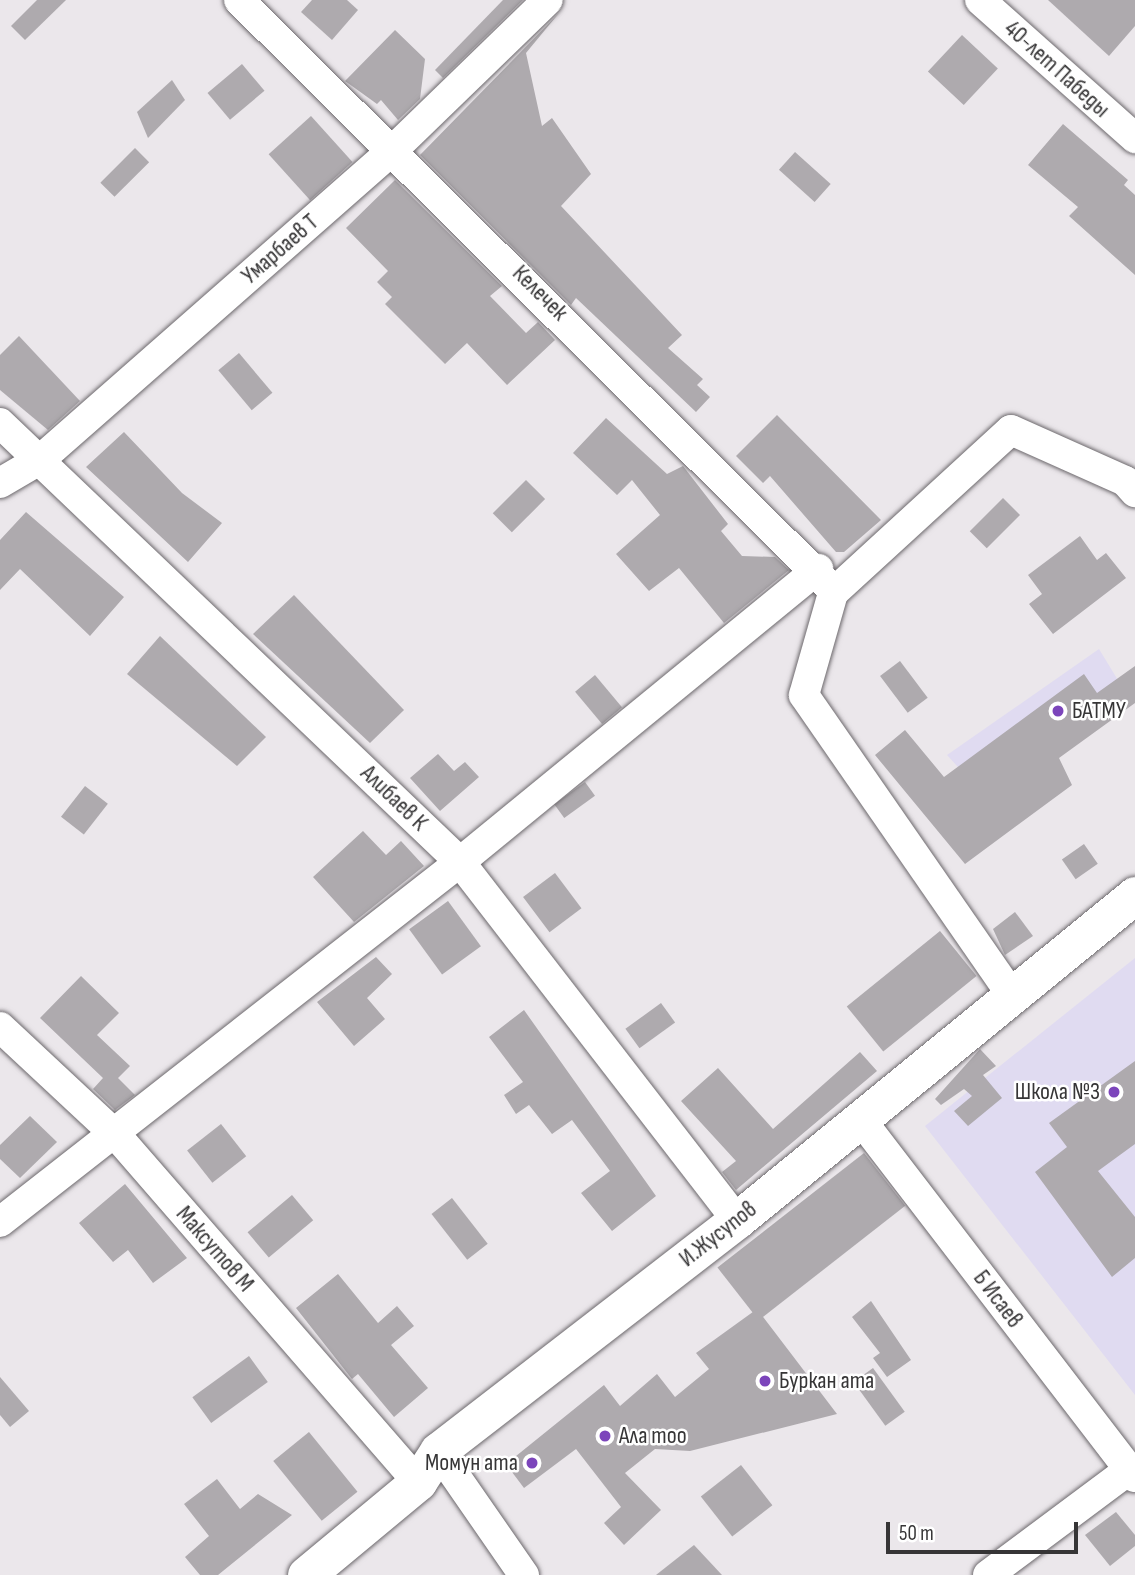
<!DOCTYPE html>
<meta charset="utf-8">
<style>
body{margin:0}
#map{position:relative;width:1135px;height:1575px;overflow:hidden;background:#ebe7eb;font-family:"Sofia Sans Condensed",sans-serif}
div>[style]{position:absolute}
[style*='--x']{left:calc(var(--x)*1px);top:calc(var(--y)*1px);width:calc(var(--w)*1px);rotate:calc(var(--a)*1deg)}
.education>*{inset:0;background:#e0dbf1}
.building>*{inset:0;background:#aeaaae;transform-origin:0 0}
.roads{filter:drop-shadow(0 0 2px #6c686c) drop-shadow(0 0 2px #6c686c)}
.minor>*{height:30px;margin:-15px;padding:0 15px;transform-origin:15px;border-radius:15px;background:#fff}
.tertiary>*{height:37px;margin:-18.5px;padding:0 18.5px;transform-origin:18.5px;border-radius:18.5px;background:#fff}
.dots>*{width:19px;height:19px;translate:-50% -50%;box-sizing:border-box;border:4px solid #fff;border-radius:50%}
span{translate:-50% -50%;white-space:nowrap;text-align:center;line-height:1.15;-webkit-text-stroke:5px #fff;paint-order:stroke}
.street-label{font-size:24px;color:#363536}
.poi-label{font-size:24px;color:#363536}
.left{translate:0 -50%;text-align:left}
.right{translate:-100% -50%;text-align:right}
.scale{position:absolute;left:886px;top:1522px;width:192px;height:32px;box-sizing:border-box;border:4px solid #363536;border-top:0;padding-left:9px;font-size:21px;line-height:24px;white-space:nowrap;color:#363536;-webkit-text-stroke:5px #fff;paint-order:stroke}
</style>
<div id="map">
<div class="education">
<i style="clip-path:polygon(1099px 649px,1127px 695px,989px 801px,947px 755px)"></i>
<i style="clip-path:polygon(1135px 958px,1135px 1395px,925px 1126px)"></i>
</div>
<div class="building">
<i style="clip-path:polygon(37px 0,66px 0,25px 40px,11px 26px)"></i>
<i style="clip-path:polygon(312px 0,347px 0,358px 10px,332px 40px,301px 12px)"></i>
<i style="clip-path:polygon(503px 0,523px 0,443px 78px,435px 70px)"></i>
<i style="clip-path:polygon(1048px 0,1135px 0,1135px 26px,1109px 56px)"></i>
<i style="clip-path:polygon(559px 13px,526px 53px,542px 126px,552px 118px,591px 174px,561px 206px,682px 335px,668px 348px,703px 379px,697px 385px,710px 397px,696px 412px,576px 298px,571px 305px,420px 155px)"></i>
<i style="clip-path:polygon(395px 30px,425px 59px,420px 99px,398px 120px,381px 100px,377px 104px,345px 81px)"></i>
<i style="left:962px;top:35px;width:49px;height:50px;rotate:43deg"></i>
<i style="left:242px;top:64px;width:35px;height:45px;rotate:50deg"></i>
<i style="clip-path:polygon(172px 80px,185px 100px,148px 138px,137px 112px)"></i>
<i style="left:311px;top:116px;width:62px;height:57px;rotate:48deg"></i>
<i style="clip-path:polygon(1063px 124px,1128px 180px,1124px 185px,1135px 195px,1135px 275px,1069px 216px,1078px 207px,1028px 165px)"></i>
<i style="left:135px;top:148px;width:20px;height:49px;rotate:45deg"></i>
<i style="left:795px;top:152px;width:48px;height:24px;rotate:42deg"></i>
<i style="clip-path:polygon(395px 180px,502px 286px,490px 296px,526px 333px,538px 322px,555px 340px,507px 385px,467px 343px,445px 364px,385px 304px,392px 297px,377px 282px,388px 271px,346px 228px)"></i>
<i style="clip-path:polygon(19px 336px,80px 401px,48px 430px,0 390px,0 355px)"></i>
<i style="left:239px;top:353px;width:52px;height:27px;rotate:50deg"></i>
<i style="clip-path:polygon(777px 415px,881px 520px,844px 552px,836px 552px,770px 476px,763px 483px,736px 456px)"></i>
<i style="clip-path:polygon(606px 418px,667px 474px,683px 466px,728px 524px,721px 531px,742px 556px,775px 557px,789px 570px,724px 623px,679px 568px,649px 591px,616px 554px,660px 515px,632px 480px,617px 495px,573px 453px)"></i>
<i style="clip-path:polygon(124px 432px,182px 493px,222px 523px,188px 562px,86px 467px)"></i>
<i style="left:526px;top:480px;width:27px;height:47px;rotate:45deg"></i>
<i style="left:1003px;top:498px;width:24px;height:47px;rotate:45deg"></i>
<i style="clip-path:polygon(26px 512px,124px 597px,90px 636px,20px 569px,0 590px,0 540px)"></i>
<i style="clip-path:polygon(1080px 536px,1097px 560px,1106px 553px,1126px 578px,1053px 634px,1029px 604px,1042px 594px,1028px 575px)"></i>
<i style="clip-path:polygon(294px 595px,404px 710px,370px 743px,253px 634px)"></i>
<i style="clip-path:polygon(160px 636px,266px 737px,237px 766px,127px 674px)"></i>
<i style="left:900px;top:661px;width:46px;height:25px;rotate:53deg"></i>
<i style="clip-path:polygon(1135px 666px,1135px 703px,1059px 758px,1072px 785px,965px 864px,875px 755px,905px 730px,944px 777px,1084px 674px,1097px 693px)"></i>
<i style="left:595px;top:675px;width:42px;height:26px;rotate:50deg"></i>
<i style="clip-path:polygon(438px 754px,454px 771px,465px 762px,479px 777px,440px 811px,410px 778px)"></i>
<i style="left:585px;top:782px;width:17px;height:38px;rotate:54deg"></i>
<i style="left:85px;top:786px;width:29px;height:39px;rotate:38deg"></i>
<i style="clip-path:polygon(363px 831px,386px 855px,401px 841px,424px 866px,354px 922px,313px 877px)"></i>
<i style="left:1084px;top:844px;width:24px;height:27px;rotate:55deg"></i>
<i style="left:555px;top:873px;width:44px;height:40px;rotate:53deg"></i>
<i style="left:448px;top:901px;width:56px;height:48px;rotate:54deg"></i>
<i style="clip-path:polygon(1015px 912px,1033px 936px,1005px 955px,993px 929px)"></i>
<i style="left:940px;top:931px;width:58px;height:120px;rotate:51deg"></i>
<i style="clip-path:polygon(376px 957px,392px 974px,367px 998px,385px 1019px,354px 1046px,317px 1002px)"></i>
<i style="clip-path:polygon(81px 976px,119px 1013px,97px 1035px,130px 1066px,118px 1078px,135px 1095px,115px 1110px,93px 1089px,103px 1078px,40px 1018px)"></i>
<i style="left:661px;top:1003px;width:24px;height:44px;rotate:54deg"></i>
<i style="clip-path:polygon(524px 1010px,656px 1196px,612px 1231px,581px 1193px,610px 1171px,572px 1120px,552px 1134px,529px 1105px,516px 1114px,504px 1095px,523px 1082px,489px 1037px)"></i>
<i style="clip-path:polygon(980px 1049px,996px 1066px,983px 1075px,1002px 1098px,968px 1126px,954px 1111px,972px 1096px,964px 1089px,941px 1105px,935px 1099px)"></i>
<i style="clip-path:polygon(860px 1052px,877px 1071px,736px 1190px,722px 1172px,736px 1161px,681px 1101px,718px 1068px,773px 1129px)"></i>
<i style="clip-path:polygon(1135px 1061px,1135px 1144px,1098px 1171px,1135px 1217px,1135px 1258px,1112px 1277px,1035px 1172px,1067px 1147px,1049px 1123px)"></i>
<i style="clip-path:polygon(30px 1116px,57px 1142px,20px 1178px,0 1159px,0 1145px)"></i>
<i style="left:221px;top:1124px;width:41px;height:43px;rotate:52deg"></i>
<i style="left:864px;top:1153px;width:67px;height:186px;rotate:52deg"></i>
<i style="clip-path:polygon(125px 1184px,187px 1258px,153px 1283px,128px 1250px,113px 1262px,79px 1223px)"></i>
<i style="left:292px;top:1195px;width:33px;height:58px;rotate:50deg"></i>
<i style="left:452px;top:1198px;width:58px;height:26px;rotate:52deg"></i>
<i style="clip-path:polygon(338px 1274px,378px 1323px,397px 1306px,414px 1326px,391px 1345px,428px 1388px,394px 1417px,358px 1374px,352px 1379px,296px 1308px)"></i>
<i style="clip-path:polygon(871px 1301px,911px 1360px,887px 1377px,873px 1358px,880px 1353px,852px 1317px)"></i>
<i style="clip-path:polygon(757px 1309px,837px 1414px,690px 1451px,655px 1449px,625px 1473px,661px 1510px,624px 1545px,604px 1523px,621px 1507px,576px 1449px,524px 1488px,506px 1464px,604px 1385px,620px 1406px,657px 1374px,675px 1397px,709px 1369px,696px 1353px)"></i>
<i style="left:249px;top:1356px;width:32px;height:70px;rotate:54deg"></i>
<i style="left:873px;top:1368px;width:54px;height:24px;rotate:54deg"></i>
<i style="clip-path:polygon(0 1377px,29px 1411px,10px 1427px,0 1415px)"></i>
<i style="left:309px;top:1432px;width:77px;height:46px;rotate:51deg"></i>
<i style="left:741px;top:1465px;width:51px;height:51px;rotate:52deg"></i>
<i style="clip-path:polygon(217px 1479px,240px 1509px,258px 1494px,292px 1515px,218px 1575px,200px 1575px,185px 1557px,209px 1536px,184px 1504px)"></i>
<i style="clip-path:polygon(1116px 1512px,1135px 1535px,1135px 1546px,1110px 1566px,1085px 1535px)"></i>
<i style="clip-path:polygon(694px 1545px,722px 1575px,656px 1575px)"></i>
</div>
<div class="roads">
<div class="minor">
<i style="--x:239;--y:0;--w:829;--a:44.8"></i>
<i style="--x:980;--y:0;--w:208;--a:41.7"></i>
<i style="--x:0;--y:423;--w:636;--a:43.66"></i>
<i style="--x:460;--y:862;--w:453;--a:52.3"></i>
<i style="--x:0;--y:483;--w:48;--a:-30.3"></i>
<i style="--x:41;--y:459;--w:470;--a:-41.3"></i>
<i style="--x:394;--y:149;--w:214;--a:-44.1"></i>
<i style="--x:1013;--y:997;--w:367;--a:-124.7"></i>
<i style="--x:804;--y:695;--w:106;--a:-74.1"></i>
<i style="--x:833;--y:593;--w:241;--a:-42.5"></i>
<i style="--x:1011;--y:430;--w:125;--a:24.1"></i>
<i style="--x:1125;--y:481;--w:15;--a:48"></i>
<i style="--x:0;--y:1027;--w:160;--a:43"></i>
<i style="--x:117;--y:1136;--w:459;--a:49"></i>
<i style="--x:861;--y:1120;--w:450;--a:52.5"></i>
<i style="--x:0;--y:1222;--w:584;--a:-38.05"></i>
<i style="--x:460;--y:862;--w:463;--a:-39.3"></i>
<i style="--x:438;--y:1451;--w:151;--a:55.3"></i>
<i style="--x:988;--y:1575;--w:176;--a:-36.7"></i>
</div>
<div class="tertiary">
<i style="--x:306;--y:1575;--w:146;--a:-39.7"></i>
<i style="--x:418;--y:1482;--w:37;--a:-57"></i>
<i style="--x:438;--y:1451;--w:378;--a:-37.7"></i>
<i style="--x:737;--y:1220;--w:514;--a:-39.23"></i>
</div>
</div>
<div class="dots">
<i style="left:1058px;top:711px;background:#7c45bb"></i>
<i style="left:1114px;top:1092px;background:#7c45bb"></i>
<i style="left:765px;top:1381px;background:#7c45bb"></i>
<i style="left:605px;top:1436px;background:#7c45bb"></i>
<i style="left:532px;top:1463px;background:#7c45bb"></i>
</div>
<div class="street-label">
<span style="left:1057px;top:69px;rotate:42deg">40-лет Пабеды</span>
<span style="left:280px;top:249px;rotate:-41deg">Умарбаев Т</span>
<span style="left:540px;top:293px;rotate:45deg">Келечек</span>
<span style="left:394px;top:798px;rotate:44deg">Алибаев К</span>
<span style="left:718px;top:1234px;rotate:-38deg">И.Жусупов</span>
<span style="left:215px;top:1249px;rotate:49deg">Максутов М</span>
<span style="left:998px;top:1299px;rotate:53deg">Б Исаев</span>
</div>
<div class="poi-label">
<span class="left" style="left:1072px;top:711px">БАТМУ</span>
<span class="right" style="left:1100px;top:1092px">Школа №3</span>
<span class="left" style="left:779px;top:1381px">Буркан ата</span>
<span class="left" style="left:619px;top:1436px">Ала тоо</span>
<span class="right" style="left:518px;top:1463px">Момун ата</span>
</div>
<div class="scale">50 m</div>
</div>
